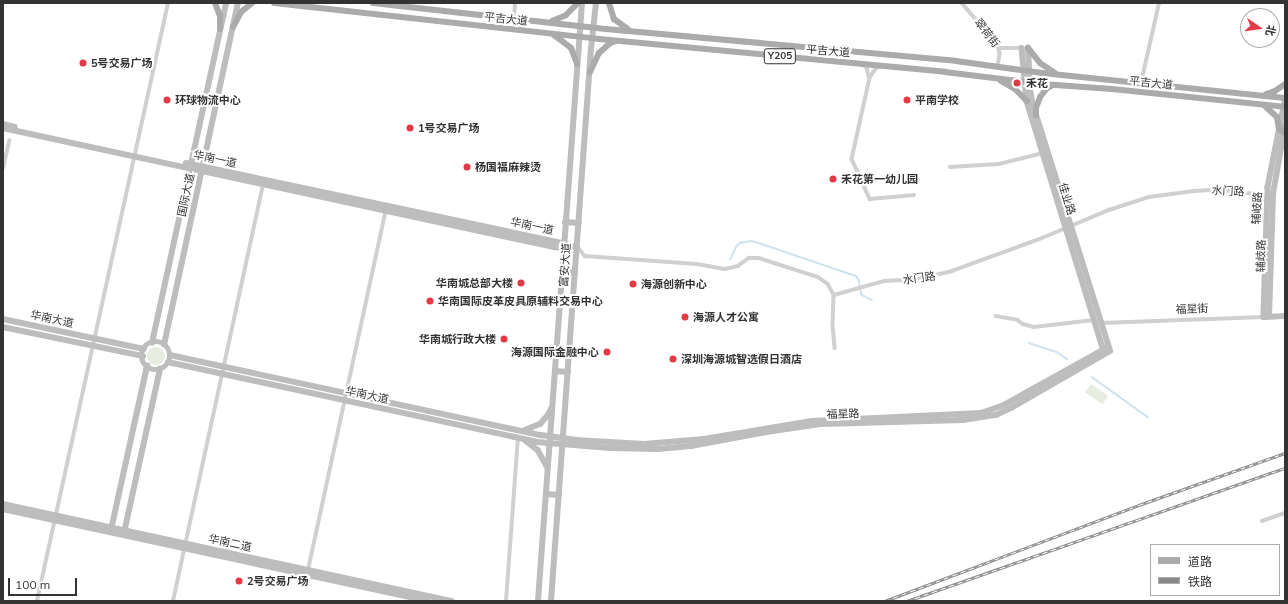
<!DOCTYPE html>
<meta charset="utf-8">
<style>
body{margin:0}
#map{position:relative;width:1288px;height:604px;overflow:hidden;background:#fff;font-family:Mulish,"Noto Sans SC",sans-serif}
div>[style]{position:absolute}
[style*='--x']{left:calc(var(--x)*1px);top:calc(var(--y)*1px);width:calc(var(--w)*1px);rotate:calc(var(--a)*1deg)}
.green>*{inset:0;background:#e6ecdf;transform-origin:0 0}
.round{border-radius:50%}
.stream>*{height:1.5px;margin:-0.75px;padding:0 0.75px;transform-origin:0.75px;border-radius:0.75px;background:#cfe2ee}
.street>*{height:3.5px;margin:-1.75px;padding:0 1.75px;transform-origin:1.75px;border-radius:1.75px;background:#d0d0d0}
.secondary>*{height:5.5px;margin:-2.75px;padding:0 2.75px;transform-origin:2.75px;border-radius:2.75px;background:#bdbdbd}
.secondary>.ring{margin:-2.75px;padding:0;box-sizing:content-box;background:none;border:5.5px solid #bdbdbd;border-radius:50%}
.primary>*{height:6px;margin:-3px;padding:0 3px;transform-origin:3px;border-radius:3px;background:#ababab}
.rail>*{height:3px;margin-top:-1.5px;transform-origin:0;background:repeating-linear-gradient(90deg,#fff 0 4.5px,#888 0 9px);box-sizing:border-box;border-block:1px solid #888}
.dots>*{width:11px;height:11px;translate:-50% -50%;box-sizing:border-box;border:2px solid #fff;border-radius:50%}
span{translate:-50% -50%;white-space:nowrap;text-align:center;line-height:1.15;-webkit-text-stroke:4px #fff;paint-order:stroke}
.shield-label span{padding:1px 3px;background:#fff;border:1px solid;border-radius:3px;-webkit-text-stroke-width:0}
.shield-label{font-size:10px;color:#333;font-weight:700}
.street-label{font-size:11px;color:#333}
.poi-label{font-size:11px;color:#333;font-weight:700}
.left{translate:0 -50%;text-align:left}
.right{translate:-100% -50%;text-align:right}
.frame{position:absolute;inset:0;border:4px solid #333;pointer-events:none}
.legend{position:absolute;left:1150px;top:544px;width:130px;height:52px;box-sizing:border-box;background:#fff;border:1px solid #adadad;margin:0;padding:5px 7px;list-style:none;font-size:12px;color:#333}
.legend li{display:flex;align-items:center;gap:8px;height:20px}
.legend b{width:20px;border:1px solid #adadad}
.north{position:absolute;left:1240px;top:8px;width:40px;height:40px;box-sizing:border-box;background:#fff;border:1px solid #adadad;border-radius:50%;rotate:103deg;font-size:11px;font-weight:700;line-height:16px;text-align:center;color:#333}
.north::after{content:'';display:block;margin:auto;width:14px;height:18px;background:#e63946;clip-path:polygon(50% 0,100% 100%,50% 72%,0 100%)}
.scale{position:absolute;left:8px;top:578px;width:69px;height:18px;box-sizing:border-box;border:2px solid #333;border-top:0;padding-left:5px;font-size:12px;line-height:14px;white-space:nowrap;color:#333;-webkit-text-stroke:3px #fff;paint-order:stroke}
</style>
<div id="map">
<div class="green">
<i class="round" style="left:147px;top:347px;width:18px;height:18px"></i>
<i style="left:1091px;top:384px;width:21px;height:10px;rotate:35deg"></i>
</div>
<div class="stream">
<i style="--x:730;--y:260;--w:14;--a:-65"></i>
<i style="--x:736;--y:247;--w:6;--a:-45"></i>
<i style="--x:740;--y:243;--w:11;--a:-10"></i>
<i style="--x:751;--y:241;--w:5;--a:11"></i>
<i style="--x:756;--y:242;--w:106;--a:18.8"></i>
<i style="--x:856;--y:276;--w:5;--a:53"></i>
<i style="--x:859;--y:280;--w:15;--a:79"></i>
<i style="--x:862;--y:295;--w:11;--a:27"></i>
<i style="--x:1029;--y:343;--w:29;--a:18"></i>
<i style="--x:1057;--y:352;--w:12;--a:35"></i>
<i style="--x:1092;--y:377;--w:69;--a:35.5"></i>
</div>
<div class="street">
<i style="--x:962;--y:3;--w:55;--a:49.4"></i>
<i style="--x:998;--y:45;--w:9;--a:77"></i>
<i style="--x:1000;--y:54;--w:13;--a:99"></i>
<i style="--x:514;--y:18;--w:15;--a:-86"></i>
<i style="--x:1000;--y:48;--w:23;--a:0"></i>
<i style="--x:864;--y:65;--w:4;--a:45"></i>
<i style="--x:867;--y:68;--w:9;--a:77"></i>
<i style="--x:880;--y:66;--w:5;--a:143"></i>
<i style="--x:876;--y:69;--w:11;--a:124"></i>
<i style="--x:870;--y:78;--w:83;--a:102.5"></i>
<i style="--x:852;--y:159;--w:44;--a:65.8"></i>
<i style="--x:870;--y:199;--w:44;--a:-5.2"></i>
<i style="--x:1141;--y:83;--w:82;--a:-77.3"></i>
<i style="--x:950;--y:167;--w:49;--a:-3.5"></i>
<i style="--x:999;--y:164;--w:45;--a:-14"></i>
<i style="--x:3;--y:168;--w:28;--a:-77"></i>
<i style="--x:577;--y:246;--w:13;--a:51"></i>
<i style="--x:585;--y:256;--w:112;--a:4.1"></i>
<i style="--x:697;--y:264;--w:28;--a:10"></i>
<i style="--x:725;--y:269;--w:13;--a:-13"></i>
<i style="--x:738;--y:266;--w:14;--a:-36"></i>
<i style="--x:749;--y:258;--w:10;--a:0"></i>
<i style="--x:759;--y:258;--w:62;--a:17.9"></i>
<i style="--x:818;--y:277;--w:12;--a:35"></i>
<i style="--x:828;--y:284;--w:13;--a:61"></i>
<i style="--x:834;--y:295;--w:52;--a:-15.6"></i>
<i style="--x:884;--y:281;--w:34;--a:-3"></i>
<i style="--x:918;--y:279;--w:35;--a:-13"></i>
<i style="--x:952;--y:271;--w:96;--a:-20.1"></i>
<i style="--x:1042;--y:238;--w:73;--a:-22.7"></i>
<i style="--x:1109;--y:210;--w:42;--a:-18"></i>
<i style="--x:1149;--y:197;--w:45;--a:-7.6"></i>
<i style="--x:1194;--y:191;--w:22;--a:-3"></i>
<i style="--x:1216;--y:190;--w:52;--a:5.5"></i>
<i style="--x:834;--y:295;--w:30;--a:92"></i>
<i style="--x:833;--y:325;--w:23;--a:85"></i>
<i style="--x:996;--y:316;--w:22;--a:10"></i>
<i style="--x:1018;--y:320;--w:6;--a:39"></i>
<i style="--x:1023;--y:324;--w:11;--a:15"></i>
<i style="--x:1034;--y:327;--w:60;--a:-6.7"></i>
<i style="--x:1101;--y:323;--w:163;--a:-2.1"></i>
<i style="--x:1262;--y:521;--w:24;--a:-19"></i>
<i style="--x:308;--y:570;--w:369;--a:-77.8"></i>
<i style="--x:37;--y:601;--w:612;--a:-77.64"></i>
<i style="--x:173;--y:601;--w:427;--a:-77.8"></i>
<i style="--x:506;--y:601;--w:163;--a:-85.8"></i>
</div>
<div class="secondary">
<i style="--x:1022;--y:48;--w:53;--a:84.6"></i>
<i style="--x:1027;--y:101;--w:262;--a:72.9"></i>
<i style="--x:1285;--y:102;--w:87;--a:101.3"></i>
<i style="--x:1268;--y:187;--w:130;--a:91.8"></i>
<i style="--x:1264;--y:317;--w:21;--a:-3"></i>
<i style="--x:3;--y:124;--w:12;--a:14"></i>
<i style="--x:3;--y:128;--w:564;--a:12.19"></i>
<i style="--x:554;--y:247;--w:9;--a:6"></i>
<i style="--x:563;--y:248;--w:14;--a:-8"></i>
<i style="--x:186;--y:163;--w:390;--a:12"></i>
<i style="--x:565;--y:222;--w:14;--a:4"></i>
<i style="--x:562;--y:272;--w:13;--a:4"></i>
<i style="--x:1269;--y:317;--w:123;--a:-88.1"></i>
<i style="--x:1273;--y:194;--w:70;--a:-80.1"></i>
<i style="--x:3;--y:319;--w:144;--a:12"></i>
<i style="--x:3;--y:327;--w:143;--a:11.7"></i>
<i class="ring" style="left:142px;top:342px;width:22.5px;height:22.5px"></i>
<i style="--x:152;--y:343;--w:348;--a:-77.7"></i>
<i style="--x:164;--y:345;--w:350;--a:-77.8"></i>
<i style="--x:170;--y:355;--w:380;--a:12.2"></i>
<i style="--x:541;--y:435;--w:34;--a:8"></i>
<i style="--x:575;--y:440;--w:69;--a:3.3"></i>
<i style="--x:644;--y:444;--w:60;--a:-4.8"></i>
<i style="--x:704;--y:439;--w:109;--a:-9.5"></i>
<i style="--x:812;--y:421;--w:169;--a:-2.7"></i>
<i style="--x:981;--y:413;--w:24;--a:-19"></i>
<i style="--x:1004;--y:405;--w:119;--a:-29.1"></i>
<i style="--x:168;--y:362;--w:378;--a:12.2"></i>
<i style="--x:537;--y:442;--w:73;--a:4.7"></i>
<i style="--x:610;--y:448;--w:48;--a:1.2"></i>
<i style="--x:658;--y:449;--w:33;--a:-5"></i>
<i style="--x:691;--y:446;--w:83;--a:-10.4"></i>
<i style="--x:773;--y:431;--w:49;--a:-8.3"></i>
<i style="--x:821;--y:424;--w:142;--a:-1.6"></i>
<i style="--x:963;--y:420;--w:33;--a:-9"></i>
<i style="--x:996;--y:415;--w:17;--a:-25"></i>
<i style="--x:1011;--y:408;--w:114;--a:-29.9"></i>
<i style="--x:1110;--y:351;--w:261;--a:-107.4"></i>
<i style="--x:1032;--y:102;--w:13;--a:-99"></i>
<i style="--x:1030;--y:89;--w:41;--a:-92.8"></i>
<i style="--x:555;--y:371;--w:13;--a:4"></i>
<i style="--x:525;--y:430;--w:16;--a:-22"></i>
<i style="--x:540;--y:424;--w:12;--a:-48"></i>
<i style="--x:548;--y:415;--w:7;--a:-63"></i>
<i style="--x:526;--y:441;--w:15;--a:37"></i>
<i style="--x:538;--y:450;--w:18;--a:61"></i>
<i style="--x:546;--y:494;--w:13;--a:4"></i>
<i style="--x:3;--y:504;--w:459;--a:12.2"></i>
<i style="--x:3;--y:509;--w:434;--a:12.2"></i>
<i style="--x:111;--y:530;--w:168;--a:-77.6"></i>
<i style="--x:124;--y:533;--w:168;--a:-77.6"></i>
<i style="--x:538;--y:601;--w:600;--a:-85.79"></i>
<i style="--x:551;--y:601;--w:553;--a:-85.86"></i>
<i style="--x:591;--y:49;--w:46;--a:-83.8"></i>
</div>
<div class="primary">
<i style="--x:215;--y:3;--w:14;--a:69"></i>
<i style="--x:220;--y:16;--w:13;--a:90"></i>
<i style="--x:274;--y:3;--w:327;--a:6.3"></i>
<i style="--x:599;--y:39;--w:348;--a:5.4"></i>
<i style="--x:945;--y:72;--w:98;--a:7.1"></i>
<i style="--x:1042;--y:84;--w:70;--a:4.1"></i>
<i style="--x:1112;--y:89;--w:174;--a:5.9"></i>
<i style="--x:373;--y:3;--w:234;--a:6.4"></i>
<i style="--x:606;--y:29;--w:351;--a:5.2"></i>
<i style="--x:956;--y:61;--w:87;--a:7.9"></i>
<i style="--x:1042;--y:73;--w:244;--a:5.9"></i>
<i style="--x:609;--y:3;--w:17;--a:73"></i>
<i style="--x:614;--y:19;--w:17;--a:36"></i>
<i style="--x:552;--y:21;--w:15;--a:-23"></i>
<i style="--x:566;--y:15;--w:17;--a:-45"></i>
<i style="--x:233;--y:27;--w:17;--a:-62"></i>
<i style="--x:241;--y:12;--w:14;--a:-39"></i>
<i style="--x:554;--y:35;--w:21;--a:37"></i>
<i style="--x:571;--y:48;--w:17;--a:69"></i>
<i style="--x:1028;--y:48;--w:19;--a:51"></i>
<i style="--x:1040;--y:63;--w:18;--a:34"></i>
<i style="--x:590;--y:72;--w:21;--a:-65"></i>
<i style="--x:599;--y:53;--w:15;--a:-42"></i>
<i style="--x:610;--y:43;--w:6;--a:-18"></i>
<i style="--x:1001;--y:81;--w:16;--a:30"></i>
<i style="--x:1015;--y:89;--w:17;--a:45"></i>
<i style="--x:1266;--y:94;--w:9;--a:-18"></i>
<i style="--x:1275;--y:91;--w:12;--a:-35"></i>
<i style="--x:1265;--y:106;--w:16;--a:43"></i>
<i style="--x:1277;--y:117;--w:13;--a:81"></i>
<i style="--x:1036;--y:115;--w:7;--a:-90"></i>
<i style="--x:1036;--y:108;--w:12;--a:-70"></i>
<i style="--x:1040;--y:97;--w:11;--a:-52"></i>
<i style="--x:1047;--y:88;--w:7;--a:-27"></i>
<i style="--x:1283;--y:132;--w:4;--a:-63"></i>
</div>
<div class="rail">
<i style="--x:885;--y:601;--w:272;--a:-20.7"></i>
<i style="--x:1139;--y:505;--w:155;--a:-19.6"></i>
<i style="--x:907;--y:601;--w:401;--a:-19.4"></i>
</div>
<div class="dots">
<i style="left:83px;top:63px;background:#e63946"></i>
<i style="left:1017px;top:83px;background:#e63946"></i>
<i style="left:167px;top:100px;background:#e63946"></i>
<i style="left:907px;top:100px;background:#e63946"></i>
<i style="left:410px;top:128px;background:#e63946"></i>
<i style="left:467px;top:167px;background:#e63946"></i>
<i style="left:833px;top:179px;background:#e63946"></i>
<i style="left:521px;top:283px;background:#e63946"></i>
<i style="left:633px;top:284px;background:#e63946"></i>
<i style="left:430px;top:301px;background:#e63946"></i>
<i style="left:685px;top:317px;background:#e63946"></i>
<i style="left:504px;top:339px;background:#e63946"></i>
<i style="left:607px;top:352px;background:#e63946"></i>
<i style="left:673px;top:359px;background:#e63946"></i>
<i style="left:239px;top:581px;background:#e63946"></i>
</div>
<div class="shield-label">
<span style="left:780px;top:56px">Y205</span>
</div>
<div class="street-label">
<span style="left:506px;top:19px;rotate:6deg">平吉大道</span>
<span style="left:987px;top:33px;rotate:52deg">翠荷街</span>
<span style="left:828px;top:51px;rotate:5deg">平吉大道</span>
<span style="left:1151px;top:83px;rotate:6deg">平吉大道</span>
<span style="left:215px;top:159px;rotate:12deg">华南一道</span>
<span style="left:1228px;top:191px;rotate:3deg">水门路</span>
<span style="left:186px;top:195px;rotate:-78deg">国际大道</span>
<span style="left:1067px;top:199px;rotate:73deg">佳业路</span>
<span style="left:1257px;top:208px;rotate:-87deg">辅岐路</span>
<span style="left:532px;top:226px;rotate:12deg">华南一道</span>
<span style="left:1261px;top:256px;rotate:-89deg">辅歧路</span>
<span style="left:565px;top:265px;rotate:-86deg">富安大道</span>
<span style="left:919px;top:278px;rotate:-8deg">水门路</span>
<span style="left:1192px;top:309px;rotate:-2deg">福星街</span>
<span style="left:52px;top:319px;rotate:12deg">华南大道</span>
<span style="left:367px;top:395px;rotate:12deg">华南大道</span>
<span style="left:843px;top:414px;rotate:-2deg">福星路</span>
<span style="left:230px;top:543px;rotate:12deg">华南二道</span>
</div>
<div class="poi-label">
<span class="left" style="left:91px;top:63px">5号交易广场</span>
<span class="left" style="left:1026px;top:83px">禾花</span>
<span class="left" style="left:175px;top:100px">环球物流中心</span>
<span class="left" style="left:915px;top:100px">平南学校</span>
<span class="left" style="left:418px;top:128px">1号交易广场</span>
<span class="left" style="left:475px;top:167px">杨国福麻辣烫</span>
<span class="left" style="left:841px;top:179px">禾花第一幼儿园</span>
<span class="right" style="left:513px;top:283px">华南城总部大楼</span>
<span class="left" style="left:641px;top:284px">海源创新中心</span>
<span class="left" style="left:438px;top:301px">华南国际皮革皮具原辅料交易中心</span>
<span class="left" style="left:693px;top:317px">海源人才公寓</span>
<span class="right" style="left:496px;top:339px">华南城行政大楼</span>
<span class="right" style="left:599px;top:352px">海源国际金融中心</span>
<span class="left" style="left:681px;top:359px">深圳海源城智选假日酒店</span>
<span class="left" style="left:247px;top:581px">2号交易广场</span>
</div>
<div class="frame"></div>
<ul class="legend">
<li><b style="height:5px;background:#ababab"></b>道路</li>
<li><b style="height:5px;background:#888"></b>铁路</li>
</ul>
<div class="north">北</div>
<div class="scale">100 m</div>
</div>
